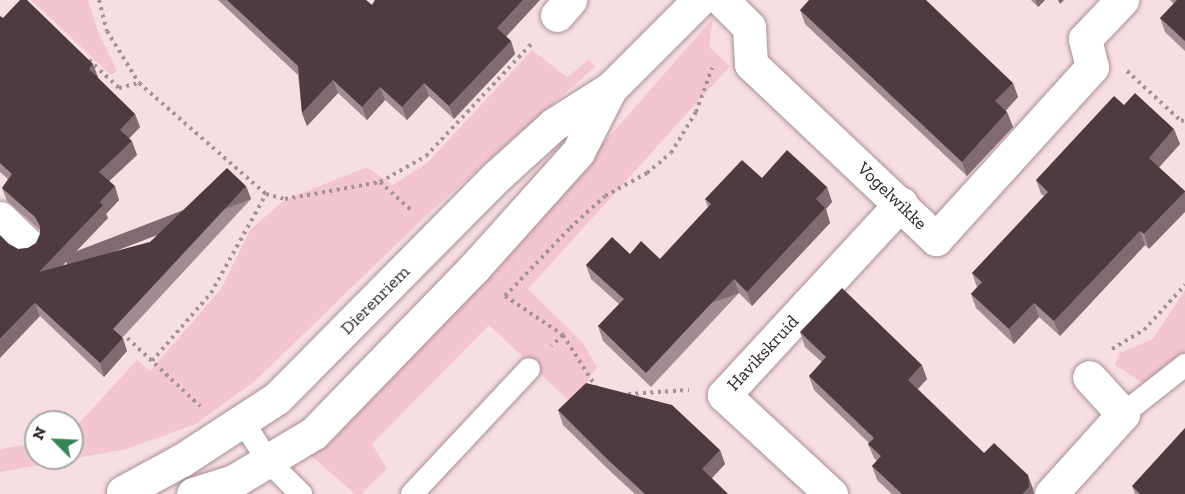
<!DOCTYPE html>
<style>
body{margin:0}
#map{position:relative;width:1185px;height:494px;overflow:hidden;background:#f7dee3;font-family:"Zilla Slab",serif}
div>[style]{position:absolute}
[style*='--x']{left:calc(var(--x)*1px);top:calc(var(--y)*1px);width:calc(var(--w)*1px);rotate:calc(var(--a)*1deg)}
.green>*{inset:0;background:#f3c6cf}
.path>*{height:4px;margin-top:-2px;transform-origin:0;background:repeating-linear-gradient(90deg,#a49195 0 3px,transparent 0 7.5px)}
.roads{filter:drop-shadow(0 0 2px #a68f93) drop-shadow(0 0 2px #a68f93)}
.service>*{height:22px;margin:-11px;padding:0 11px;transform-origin:11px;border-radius:11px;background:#fff}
.minor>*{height:33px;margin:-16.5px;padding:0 16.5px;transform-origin:16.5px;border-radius:16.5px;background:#fff}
.wall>*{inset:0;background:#a28c91}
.shaded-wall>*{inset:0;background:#816b70;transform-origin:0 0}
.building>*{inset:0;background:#4e3a3f}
span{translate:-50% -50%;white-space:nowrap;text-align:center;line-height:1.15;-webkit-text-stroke:6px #fff;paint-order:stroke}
.street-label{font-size:18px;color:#2a2123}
.north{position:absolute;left:24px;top:410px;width:60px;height:60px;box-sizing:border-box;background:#fff;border:2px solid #aaa6a7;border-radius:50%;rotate:294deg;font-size:16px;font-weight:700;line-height:24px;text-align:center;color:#2a2123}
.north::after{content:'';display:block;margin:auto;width:21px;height:27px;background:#378555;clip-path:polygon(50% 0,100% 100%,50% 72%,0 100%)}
</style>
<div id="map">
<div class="green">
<i style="clip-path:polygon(31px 0,88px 0,99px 34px,117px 71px,111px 75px)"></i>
<i style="clip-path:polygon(713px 18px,709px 47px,730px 66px,528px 289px,583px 343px,597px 367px,584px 386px,570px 402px,489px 325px,372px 444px,387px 469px,361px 494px,355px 494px,308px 453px,615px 130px)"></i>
<i style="clip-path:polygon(532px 50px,567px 77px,589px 60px,595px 67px,430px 212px,255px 381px,196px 424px,127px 449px,0 472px,0 449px,36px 443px,36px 458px,72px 458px,72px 431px,137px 360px,150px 371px,221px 289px,250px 230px,285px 200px,367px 167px,393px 185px,427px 163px)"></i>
<i style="clip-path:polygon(1185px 290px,1185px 353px,1145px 384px,1115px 365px,1119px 353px,1153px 339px)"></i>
</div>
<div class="path">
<i style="--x:99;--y:0;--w:32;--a:76"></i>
<i style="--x:107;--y:31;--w:61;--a:58.4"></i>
<i style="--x:139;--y:83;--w:169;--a:41.2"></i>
<i style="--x:266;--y:194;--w:20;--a:15"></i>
<i style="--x:285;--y:199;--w:97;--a:-10.1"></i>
<i style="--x:380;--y:182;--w:53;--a:-29.5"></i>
<i style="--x:426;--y:156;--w:155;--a:-46.8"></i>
<i style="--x:89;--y:60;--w:41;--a:43"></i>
<i style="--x:119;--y:88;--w:21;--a:-14"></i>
<i style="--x:1127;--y:71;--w:74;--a:42.8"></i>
<i style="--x:1181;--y:121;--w:4;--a:-14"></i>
<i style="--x:380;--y:182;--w:42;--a:42.1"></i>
<i style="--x:505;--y:296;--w:94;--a:-46.3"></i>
<i style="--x:570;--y:228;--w:47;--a:-42.4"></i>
<i style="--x:605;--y:196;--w:48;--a:-28.7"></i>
<i style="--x:647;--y:173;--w:31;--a:-40"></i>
<i style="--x:671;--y:153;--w:48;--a:-58.6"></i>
<i style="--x:696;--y:112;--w:47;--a:-70"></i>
<i style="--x:505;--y:296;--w:70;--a:33.9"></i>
<i style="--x:563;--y:335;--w:16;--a:137"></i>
<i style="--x:122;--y:333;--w:107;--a:43.1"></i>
<i style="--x:563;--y:335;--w:62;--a:57.6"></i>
<i style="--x:1112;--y:349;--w:37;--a:-31"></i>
<i style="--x:1144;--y:330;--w:61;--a:-47.7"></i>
<i style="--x:152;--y:361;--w:90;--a:-49.1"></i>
<i style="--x:211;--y:293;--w:113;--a:-60.9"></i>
<i style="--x:628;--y:394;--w:61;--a:-3.8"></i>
</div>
<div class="roads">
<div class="service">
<i style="--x:1123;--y:414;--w:79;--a:-38.3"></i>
<i style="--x:242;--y:420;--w:49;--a:57.6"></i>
<i style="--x:268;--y:461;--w:47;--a:45"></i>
<i style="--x:412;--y:494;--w:171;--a:-46.9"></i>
</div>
<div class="minor">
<i style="--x:722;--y:0;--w:38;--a:45"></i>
<i style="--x:749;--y:27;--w:37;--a:87"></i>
<i style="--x:751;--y:64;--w:255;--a:43.4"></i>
<i style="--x:936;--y:239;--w:232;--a:-47.8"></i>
<i style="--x:1092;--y:67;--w:29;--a:-104"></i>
<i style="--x:1085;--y:39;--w:54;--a:-46.5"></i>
<i style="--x:557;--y:15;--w:20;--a:-49"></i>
<i style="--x:0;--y:218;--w:37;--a:44"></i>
<i style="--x:123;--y:492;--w:67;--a:-28.5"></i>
<i style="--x:182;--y:460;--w:113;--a:-33.1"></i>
<i style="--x:277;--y:398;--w:313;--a:-45.3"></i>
<i style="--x:497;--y:176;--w:76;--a:-42.3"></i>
<i style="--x:553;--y:125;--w:69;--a:-32.5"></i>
<i style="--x:611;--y:88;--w:124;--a:-45"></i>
<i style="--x:193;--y:494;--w:43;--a:-17.6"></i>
<i style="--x:234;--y:481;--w:93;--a:-31"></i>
<i style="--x:314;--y:433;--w:230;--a:-45.9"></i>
<i style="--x:474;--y:268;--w:156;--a:-48.1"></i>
<i style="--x:578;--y:152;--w:71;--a:-63.1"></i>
<i style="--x:831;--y:494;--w:146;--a:-137.2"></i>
<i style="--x:724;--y:395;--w:261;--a:-47.3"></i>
<i style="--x:1051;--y:494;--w:108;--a:-48"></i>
<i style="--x:1123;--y:414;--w:50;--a:-132.6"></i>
</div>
</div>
<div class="wall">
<i style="clip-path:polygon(218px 0,366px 0,372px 5px,375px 0,540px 0,506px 36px,511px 41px,515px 54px,454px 119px,429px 96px,407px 120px,385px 100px,367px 120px,338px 93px,307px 126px,302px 113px,298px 75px)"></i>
<i style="clip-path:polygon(1031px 0,1045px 0,1038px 7px)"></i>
<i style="clip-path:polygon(1170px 0,1185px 0,1185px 51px,1165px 32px,1160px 18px,1174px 4px)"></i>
<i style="clip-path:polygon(800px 10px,1013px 83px,1018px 97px,1005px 111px,1007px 112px,1013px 127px,967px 176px,805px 24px)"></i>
<i style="clip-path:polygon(0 16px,3px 18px,93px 64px,98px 78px,135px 114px,140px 127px,129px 138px,137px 155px,109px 181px,119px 200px,106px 214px,108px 218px,63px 265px,150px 242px,246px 186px,251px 199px,122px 338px,127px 351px,104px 377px,40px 316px,9px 244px,18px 249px,28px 248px,36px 243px,40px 234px,40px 230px,7px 201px,2px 188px,8px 179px,0 172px)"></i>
<i style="clip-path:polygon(1124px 105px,1180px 144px,1159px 167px,1149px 249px,1145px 245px,1060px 336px,1039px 317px,1014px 344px,976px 308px,971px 294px,977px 287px,972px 273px,1044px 196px,1041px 194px,1036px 180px)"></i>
<i style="clip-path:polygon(762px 178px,827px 187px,832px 202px,826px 209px,830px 223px,752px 306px,739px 293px,651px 387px,603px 341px,598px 326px,619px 304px,591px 279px,586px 265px,630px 254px,660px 259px,708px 207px,705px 199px)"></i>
<i style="clip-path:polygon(800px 332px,927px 379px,918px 389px,984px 453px,1033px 489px,1034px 494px,892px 494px,877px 480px,872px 466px,877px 461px,874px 458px,868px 444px,869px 443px,814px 390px,809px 376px,822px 362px,805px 347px)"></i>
<i style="clip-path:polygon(558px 410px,720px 450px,725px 464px,712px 478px,728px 494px,635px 494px,611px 472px,563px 425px)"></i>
<i style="clip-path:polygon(1132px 486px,1185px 494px,1135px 494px)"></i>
</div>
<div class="shaded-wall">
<i style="clip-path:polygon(523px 0,540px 0,502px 41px,497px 28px)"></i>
<i style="clip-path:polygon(1036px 0,1045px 0,1038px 7px)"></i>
<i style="clip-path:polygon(1058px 0,1064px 0,1060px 4px)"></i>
<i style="clip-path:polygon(511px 41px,515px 54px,454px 119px,449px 106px)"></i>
<i style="clip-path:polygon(93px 64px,98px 77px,93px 82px,89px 69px)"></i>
<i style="clip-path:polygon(333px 80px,338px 93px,307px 126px,302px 113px)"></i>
<i style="clip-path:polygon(424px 83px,429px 96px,407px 120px,402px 107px)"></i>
<i style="clip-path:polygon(1013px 83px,1018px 97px,1001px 116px,995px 101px)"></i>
<i style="clip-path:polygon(380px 87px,385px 100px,367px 120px,362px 107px)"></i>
<i style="clip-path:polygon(1007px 112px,1013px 127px,967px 176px,962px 162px)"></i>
<i style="clip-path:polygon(135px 114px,140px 127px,125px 143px,120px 130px)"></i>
<i style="clip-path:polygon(1174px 129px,1180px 144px,1154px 173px,1149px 158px)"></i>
<i style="clip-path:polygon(132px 141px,137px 155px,104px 186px,99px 172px)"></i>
<i style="clip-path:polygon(115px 186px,119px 200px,106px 214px,108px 218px,44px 285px,39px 272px)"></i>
<i style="left:246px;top:186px;width:14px;height:195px;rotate:69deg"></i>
<i style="clip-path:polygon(827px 187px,832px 202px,826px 209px,830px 223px,752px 306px,747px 292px,816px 199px)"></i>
<i style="clip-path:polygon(1185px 192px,1185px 212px,1149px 249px,1144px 234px)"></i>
<i style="clip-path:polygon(1140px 231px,1145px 245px,1060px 336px,1054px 321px)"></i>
<i style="left:734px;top:279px;width:15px;height:129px;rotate:70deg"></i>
<i style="clip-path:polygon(35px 303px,40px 316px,0 358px,0 339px)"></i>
<i style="clip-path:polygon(1034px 303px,1039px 317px,1014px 344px,1009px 329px)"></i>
<i style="clip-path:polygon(123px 338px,127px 351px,104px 377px,100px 363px)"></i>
<i style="clip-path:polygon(922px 365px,927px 379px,913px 394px,908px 380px)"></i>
<i style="clip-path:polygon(720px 450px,725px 464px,707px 483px,702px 469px)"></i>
<i style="clip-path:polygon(1028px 475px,1033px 489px,1034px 494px,1022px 494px)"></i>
</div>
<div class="building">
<i style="clip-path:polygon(20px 0,27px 0,93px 64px,89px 69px,135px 114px,120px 130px,132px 141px,99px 172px,115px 186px,100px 202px,103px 205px,39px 272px,150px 242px,227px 168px,246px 186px,113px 329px,123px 338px,100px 363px,35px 303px,0 339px,0 235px,9px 244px,18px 249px,28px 248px,36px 243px,40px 234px,40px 226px,35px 217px,2px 188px,12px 174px,0 163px,0 16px,3px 18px)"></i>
<i style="clip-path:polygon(227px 0,366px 0,372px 5px,375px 0,523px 0,497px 28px,511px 41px,449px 106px,424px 83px,402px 107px,380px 87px,362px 107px,333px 80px,302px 113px,298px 66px)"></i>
<i style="clip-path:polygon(809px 0,926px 0,1013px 83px,995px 101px,1007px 112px,962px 162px,800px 10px)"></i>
<i style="clip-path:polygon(1177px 0,1185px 0,1185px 41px,1160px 18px)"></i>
<i style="clip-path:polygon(1135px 93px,1174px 129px,1149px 158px,1185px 191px,1185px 192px,1144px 234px,1140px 231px,1054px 321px,1034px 303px,1009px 329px,971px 294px,982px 282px,972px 273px,1048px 192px,1036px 180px,1114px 96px,1124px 105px)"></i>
<i style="clip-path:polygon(787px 150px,827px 187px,816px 199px,825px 208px,747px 292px,734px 279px,646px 373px,598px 326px,624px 299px,586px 265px,612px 237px,630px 254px,641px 241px,660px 259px,711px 204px,705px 199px,742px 160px,762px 178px)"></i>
<i style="clip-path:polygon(842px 288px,922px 365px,908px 380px,984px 453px,994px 443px,1028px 475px,1029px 487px,1022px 494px,902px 494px,872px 466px,881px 456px,868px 444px,874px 438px,809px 376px,826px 357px,800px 332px)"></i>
<i style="clip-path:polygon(586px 383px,672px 405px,720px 450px,702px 469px,728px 494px,645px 494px,606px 458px,558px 410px)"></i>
<i style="clip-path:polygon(1185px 428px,1185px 494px,1140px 494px,1132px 486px)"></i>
</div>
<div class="street-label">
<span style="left:892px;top:196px;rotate:44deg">Vogelwikke</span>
<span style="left:375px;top:300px;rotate:-45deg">Dierenriem</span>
<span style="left:763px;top:353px;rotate:-47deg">Havikskruid</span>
</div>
<div class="north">N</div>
</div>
